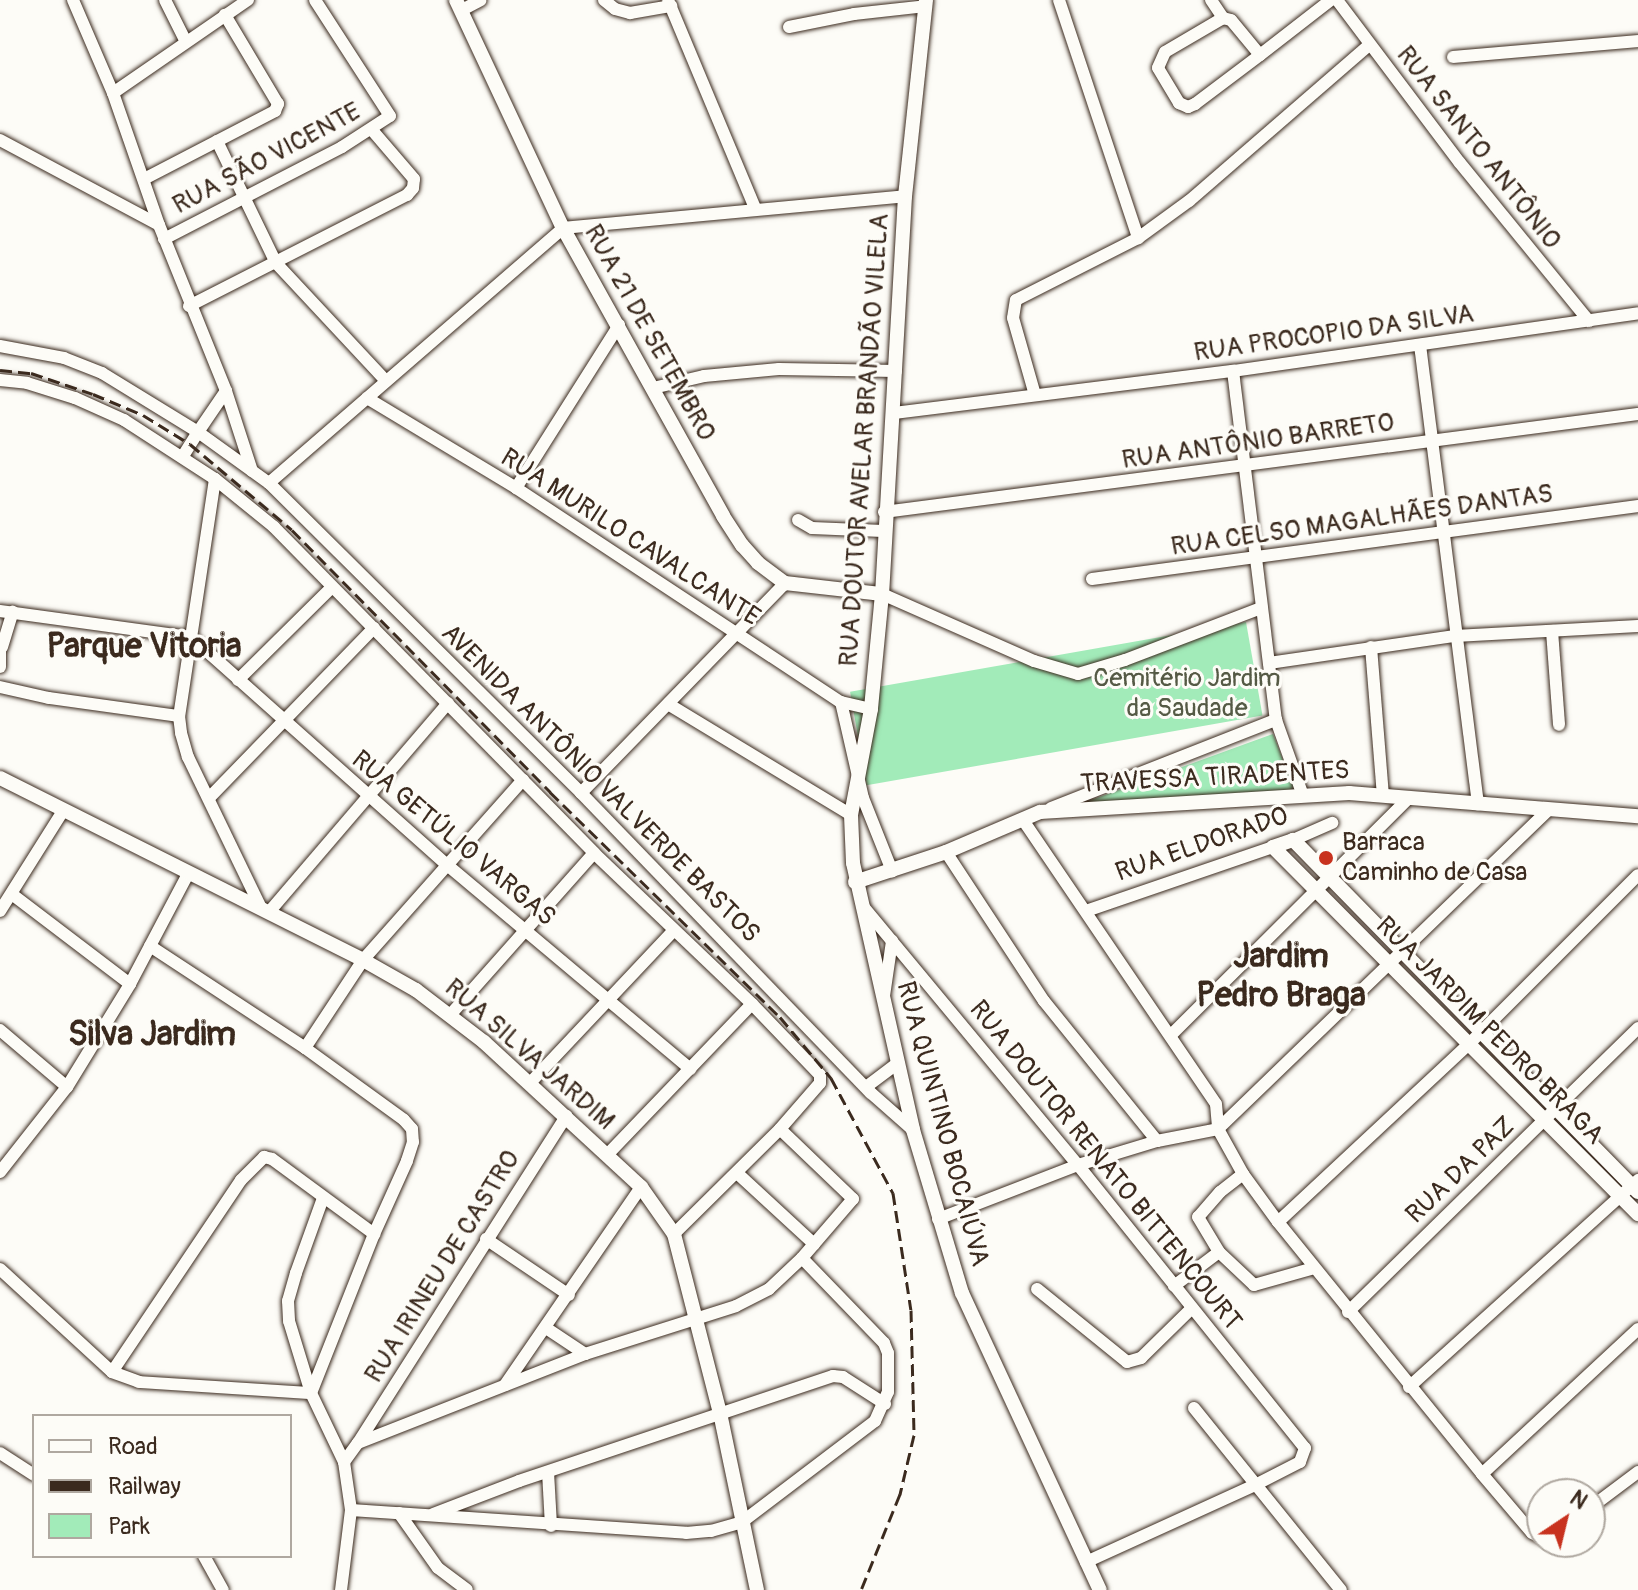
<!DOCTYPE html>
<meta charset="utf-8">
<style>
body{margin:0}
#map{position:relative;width:1638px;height:1590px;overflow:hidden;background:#fdfcf7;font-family:Pangolin,sans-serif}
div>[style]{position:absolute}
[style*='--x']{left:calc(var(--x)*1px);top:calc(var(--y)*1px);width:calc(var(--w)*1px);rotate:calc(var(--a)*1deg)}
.green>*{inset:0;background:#a2ebb9;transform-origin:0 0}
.roads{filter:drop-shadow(0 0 2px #3b2a1e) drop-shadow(0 0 2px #3b2a1e)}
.minor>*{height:12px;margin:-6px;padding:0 6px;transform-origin:6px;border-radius:6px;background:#fdfcf7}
.tertiary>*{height:14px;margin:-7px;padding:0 7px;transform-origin:7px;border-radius:7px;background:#fdfcf7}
.rail>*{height:3px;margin-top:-1.5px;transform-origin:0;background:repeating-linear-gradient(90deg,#3b2a1e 0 12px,transparent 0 18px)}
.dots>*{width:22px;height:22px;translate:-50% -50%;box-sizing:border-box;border:4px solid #fdfcf7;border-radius:50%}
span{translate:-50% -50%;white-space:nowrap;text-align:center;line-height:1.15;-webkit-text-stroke:6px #fdfcf7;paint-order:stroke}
.street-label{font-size:26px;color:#3b2a1e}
.park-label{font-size:26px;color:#555a45}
.poi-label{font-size:26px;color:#3b2a1e}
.left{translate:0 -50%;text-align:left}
.district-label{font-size:34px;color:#3b2a1e;font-weight:700}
.legend{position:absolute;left:32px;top:1414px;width:260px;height:144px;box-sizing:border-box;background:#fdfcf7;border:2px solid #afa8a0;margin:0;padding:10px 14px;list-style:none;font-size:24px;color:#3b2a1e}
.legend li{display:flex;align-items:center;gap:16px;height:40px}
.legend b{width:40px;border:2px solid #afa8a0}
.north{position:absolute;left:1526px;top:1478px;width:80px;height:80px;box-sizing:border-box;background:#fdfcf7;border:2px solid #afa8a0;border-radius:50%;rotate:35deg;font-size:22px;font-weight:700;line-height:32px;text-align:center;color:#3b2a1e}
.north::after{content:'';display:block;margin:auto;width:28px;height:36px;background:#c8321e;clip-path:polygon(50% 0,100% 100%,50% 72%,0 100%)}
</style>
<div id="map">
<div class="green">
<i style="left:1246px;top:622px;width:95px;height:402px;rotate:80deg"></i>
<i style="clip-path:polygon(1273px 734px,1295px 790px,1080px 804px)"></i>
</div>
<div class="roads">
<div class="minor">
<i style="--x:73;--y:0;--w:101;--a:66.7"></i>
<i style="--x:113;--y:93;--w:140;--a:70.8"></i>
<i style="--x:165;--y:0;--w:45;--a:63.4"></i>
<i style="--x:604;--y:0;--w:14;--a:39"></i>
<i style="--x:615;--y:9;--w:16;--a:15"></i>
<i style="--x:630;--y:13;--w:42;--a:-9.7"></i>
<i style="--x:668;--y:0;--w:225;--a:67.3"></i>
<i style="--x:1059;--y:0;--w:251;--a:71.6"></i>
<i style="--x:1211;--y:0;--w:22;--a:56"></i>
<i style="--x:1337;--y:0;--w:204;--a:53"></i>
<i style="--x:1460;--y:163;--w:204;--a:50.8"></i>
<i style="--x:462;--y:10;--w:21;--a:-28"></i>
<i style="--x:789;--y:27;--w:66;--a:-11.3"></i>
<i style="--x:854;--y:14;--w:72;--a:-6.3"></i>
<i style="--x:1260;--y:55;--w:45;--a:-129.6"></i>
<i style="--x:1231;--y:20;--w:8;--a:-166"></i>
<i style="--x:1223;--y:18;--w:67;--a:149.6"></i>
<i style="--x:1165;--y:52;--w:17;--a:114"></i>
<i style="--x:1158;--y:68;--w:41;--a:59"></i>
<i style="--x:1179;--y:103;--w:10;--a:24"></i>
<i style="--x:1188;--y:107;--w:8;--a:-23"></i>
<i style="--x:1195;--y:104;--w:81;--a:-37"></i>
<i style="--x:1260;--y:55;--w:90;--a:-37.8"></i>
<i style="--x:1453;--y:57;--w:186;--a:-4.9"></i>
<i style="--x:113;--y:93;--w:164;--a:-34.6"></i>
<i style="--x:0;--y:140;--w:180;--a:28.1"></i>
<i style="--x:159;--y:225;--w:179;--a:68"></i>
<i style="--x:226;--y:391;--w:84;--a:72"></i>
<i style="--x:217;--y:141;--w:136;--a:64.2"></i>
<i style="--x:276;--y:263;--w:161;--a:47"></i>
<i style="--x:144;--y:179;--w:148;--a:-27.4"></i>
<i style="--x:275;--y:111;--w:8;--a:-67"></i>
<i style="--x:278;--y:104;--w:104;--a:-120.8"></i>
<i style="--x:164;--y:239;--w:200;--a:-27.3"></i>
<i style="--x:342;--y:147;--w:57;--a:-32.9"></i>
<i style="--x:390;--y:116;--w:138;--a:-122.9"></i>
<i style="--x:189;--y:306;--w:245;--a:-27"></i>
<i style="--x:407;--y:195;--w:9;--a:-49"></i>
<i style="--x:413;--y:188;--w:9;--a:-84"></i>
<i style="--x:414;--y:179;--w:65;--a:-130.6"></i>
<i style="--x:1420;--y:345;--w:463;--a:82.8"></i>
<i style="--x:0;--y:346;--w:65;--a:10.6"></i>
<i style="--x:64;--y:358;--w:41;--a:21.5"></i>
<i style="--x:102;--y:373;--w:113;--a:31.6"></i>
<i style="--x:198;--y:432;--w:50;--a:-55.7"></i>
<i style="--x:1233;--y:371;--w:352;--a:83"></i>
<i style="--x:1276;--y:720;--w:77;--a:70.4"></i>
<i style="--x:0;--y:380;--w:27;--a:6"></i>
<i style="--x:27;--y:383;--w:50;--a:17.4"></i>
<i style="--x:75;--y:398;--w:54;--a:24.2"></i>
<i style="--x:124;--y:420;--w:108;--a:33"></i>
<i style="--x:215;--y:479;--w:76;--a:39.1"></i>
<i style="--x:274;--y:527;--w:457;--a:45.5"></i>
<i style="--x:594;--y:853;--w:219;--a:43.7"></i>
<i style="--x:752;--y:1004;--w:98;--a:46.2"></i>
<i style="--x:820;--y:1075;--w:8;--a:90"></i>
<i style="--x:820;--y:1083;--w:61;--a:131"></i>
<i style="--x:780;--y:1129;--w:149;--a:135.3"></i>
<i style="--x:653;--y:388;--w:52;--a:-13.2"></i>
<i style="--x:704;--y:376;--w:75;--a:-5.3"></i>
<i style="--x:779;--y:369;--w:117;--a:1"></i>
<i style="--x:1035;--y:395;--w:80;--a:-105.9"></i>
<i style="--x:1013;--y:318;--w:18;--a:-81"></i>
<i style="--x:1016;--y:300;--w:137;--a:-26.9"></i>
<i style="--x:1138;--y:238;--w:63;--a:-36"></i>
<i style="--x:1189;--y:201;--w:238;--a:-40.9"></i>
<i style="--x:367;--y:398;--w:174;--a:31.1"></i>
<i style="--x:516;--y:488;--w:389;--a:33.4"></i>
<i style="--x:841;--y:702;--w:31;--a:13"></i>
<i style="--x:894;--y:413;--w:342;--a:-7.1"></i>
<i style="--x:1233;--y:371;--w:409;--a:-8.1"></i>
<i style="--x:183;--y:456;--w:28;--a:-58"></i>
<i style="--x:198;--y:432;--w:87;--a:35.7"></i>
<i style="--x:269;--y:483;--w:440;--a:44.8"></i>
<i style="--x:581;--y:793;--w:417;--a:46"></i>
<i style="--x:871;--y:1093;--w:56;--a:41.4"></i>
<i style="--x:215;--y:479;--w:240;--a:98.6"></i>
<i style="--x:179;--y:716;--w:17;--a:83"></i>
<i style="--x:181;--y:733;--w:25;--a:74"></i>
<i style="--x:188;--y:757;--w:168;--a:64.2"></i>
<i style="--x:269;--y:483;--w:389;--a:-40.9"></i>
<i style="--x:563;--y:228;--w:343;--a:-5.3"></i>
<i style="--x:516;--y:488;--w:193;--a:-57.7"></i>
<i style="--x:884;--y:512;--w:760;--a:-7.41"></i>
<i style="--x:798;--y:520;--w:16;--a:30"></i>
<i style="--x:812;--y:528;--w:71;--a:2.4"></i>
<i style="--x:1092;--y:579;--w:551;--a:-7.62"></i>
<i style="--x:882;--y:594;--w:166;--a:23.8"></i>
<i style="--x:1034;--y:661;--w:46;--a:16.5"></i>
<i style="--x:1078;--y:674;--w:49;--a:-16.6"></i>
<i style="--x:1125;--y:660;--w:146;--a:-20.9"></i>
<i style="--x:0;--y:611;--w:193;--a:7.8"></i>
<i style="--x:191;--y:637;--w:341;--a:41.7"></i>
<i style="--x:446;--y:864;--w:319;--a:40"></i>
<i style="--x:1552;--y:631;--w:94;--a:85.7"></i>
<i style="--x:0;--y:646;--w:21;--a:90"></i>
<i style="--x:2;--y:647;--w:37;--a:-73"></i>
<i style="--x:1371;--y:647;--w:149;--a:85.4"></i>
<i style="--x:1269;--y:663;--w:188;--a:-8.3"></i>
<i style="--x:1455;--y:636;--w:183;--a:-3.1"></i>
<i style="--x:238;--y:680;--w:132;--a:-44.7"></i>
<i style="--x:0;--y:687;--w:50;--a:12.7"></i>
<i style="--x:49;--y:698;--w:131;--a:7.9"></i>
<i style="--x:841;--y:702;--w:98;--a:77.1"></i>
<i style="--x:863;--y:798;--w:79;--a:68.3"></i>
<i style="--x:668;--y:704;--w:214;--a:31.2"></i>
<i style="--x:581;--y:793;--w:293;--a:-45.8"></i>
<i style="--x:209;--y:798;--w:237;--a:-45.9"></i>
<i style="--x:1051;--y:808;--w:242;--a:-21.4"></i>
<i style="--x:1023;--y:820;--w:343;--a:55.8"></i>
<i style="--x:1216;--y:1104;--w:25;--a:85"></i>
<i style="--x:1218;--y:1129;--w:51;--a:60.9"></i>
<i style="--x:1243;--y:1174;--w:59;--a:53.9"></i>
<i style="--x:1278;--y:1222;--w:324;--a:51"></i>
<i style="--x:1482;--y:1474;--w:77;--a:49.7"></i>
<i style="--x:1532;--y:1533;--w:11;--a:27"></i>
<i style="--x:1293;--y:840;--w:43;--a:-23.6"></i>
<i style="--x:946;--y:852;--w:178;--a:56.7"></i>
<i style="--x:1044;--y:1001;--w:180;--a:51.1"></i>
<i style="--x:13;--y:895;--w:147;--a:37.3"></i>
<i style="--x:862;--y:905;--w:338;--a:50.3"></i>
<i style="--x:1078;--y:1165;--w:363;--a:51.3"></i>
<i style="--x:1305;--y:1448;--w:15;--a:110"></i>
<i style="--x:1300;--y:1462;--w:51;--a:152.9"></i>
<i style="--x:1255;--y:1485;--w:186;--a:155.5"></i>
<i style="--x:0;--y:911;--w:118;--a:-57.8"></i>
<i style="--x:1086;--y:911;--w:198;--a:-18.9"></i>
<i style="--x:269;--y:912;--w:275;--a:-49.4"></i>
<i style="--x:150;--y:946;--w:186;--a:33.3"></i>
<i style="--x:305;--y:1048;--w:122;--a:36"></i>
<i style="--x:404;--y:1120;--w:12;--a:48"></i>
<i style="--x:412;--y:1129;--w:13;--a:86"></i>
<i style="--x:413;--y:1142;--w:20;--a:108"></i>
<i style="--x:407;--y:1161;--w:80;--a:114.3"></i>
<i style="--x:374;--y:1234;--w:171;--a:111.6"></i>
<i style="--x:884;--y:996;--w:56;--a:-81.7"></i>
<i style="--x:451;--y:1014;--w:215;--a:-48.4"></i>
<i style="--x:0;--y:1030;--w:88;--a:40.4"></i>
<i style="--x:1171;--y:1035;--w:334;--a:-44.9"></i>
<i style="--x:305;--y:1048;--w:105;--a:-56.6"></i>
<i style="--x:363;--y:960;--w:241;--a:-48.4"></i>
<i style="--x:530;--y:1083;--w:210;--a:-46.7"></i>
<i style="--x:866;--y:1087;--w:38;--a:-37"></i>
<i style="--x:607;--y:1155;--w:209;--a:-46.2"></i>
<i style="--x:0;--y:1172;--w:108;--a:-51.8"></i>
<i style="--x:67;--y:1087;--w:121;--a:-58.5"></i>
<i style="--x:130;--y:984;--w:124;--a:-62.2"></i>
<i style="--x:737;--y:1173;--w:105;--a:42.7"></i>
<i style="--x:1243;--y:1174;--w:29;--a:142"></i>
<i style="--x:1220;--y:1192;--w:33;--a:131"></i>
<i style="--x:1198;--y:1217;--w:41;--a:59"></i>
<i style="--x:1219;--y:1252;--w:48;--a:43.3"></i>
<i style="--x:1254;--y:1285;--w:62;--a:-15.8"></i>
<i style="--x:323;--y:1198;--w:80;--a:109.8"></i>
<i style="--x:296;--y:1273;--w:29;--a:106"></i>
<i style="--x:288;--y:1301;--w:20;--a:87"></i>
<i style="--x:289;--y:1321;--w:75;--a:73"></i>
<i style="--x:311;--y:1393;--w:76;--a:64.4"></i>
<i style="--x:344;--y:1462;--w:49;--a:81.7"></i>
<i style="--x:351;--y:1510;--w:81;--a:97.1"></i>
<i style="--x:938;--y:1219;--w:150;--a:-21.1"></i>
<i style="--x:1078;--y:1165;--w:83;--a:-16.9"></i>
<i style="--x:1157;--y:1141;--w:62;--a:-11.1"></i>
<i style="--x:1218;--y:1129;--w:458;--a:-44"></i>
<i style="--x:1278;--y:1222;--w:260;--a:-43"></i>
<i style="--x:1468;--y:1045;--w:240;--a:-45"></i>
<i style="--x:486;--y:1239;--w:100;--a:34"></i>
<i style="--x:0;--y:1269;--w:152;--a:42.6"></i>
<i style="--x:112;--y:1372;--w:29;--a:20"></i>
<i style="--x:139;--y:1382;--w:172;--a:3.7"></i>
<i style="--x:1174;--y:1286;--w:56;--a:-37.1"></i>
<i style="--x:1037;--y:1289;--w:116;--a:39"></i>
<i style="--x:1127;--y:1362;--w:15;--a:-16"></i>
<i style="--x:1141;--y:1358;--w:71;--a:-44.4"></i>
<i style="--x:1348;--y:1312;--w:406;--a:-44.4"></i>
<i style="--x:546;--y:1328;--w:47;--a:33.7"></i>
<i style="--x:112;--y:1372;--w:231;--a:-56.1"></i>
<i style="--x:241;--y:1180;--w:33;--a:-45"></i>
<i style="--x:264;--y:1157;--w:8;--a:14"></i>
<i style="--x:272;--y:1159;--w:127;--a:36.3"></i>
<i style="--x:505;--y:1385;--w:240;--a:-55.5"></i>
<i style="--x:1409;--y:1387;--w:309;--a:-42.1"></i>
<i style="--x:1194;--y:1408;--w:234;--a:51.1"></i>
<i style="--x:358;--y:1443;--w:388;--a:-57.5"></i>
<i style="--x:0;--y:1453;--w:40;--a:32.9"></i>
<i style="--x:344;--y:1462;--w:24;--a:-54"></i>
<i style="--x:358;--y:1443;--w:244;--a:-21.4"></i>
<i style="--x:585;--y:1354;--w:158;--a:-17.6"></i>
<i style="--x:736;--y:1306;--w:37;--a:-27"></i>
<i style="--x:769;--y:1289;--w:45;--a:-43.2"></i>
<i style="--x:802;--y:1258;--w:78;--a:-49.2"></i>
<i style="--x:853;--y:1199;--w:101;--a:-136.2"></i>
<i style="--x:548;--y:1472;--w:54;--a:86.8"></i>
<i style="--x:1482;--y:1474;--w:213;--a:-42.9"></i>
<i style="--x:1590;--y:1508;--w:60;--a:-36.9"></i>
<i style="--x:351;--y:1510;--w:336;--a:3.9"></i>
<i style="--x:686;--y:1533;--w:25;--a:-5"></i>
<i style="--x:711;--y:1531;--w:32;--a:-16"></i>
<i style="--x:742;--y:1522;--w:167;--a:-37.2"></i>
<i style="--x:875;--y:1421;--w:32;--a:-66"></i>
<i style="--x:888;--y:1392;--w:39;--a:-90"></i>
<i style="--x:888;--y:1353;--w:11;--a:-112"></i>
<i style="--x:884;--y:1343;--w:118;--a:-134"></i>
<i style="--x:399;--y:1513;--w:67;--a:54.7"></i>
<i style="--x:438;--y:1568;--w:36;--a:37"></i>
<i style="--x:433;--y:1514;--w:92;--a:-21"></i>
<i style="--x:519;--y:1481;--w:331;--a:-18.5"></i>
<i style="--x:833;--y:1376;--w:10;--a:6"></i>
<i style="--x:843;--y:1377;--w:50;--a:32.7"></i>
<i style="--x:204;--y:1556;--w:39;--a:61"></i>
</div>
<div class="tertiary">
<i style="--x:456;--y:0;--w:252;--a:64.9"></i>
<i style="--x:563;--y:228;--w:329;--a:60.9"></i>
<i style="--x:723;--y:516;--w:35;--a:57"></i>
<i style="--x:742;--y:545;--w:24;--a:48"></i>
<i style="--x:758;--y:563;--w:34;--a:37"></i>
<i style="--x:785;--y:583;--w:98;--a:6.5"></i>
<i style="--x:926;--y:0;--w:197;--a:96.1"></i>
<i style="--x:905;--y:196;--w:399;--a:93.3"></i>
<i style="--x:882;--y:594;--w:116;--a:95.5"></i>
<i style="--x:871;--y:709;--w:108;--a:100.7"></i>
<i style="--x:851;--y:815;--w:48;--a:87.6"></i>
<i style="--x:853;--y:863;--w:274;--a:77.3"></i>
<i style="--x:913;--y:1130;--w:170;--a:73.3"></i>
<i style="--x:962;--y:1293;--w:327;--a:65.1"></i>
<i style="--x:0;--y:778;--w:406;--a:26.6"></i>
<i style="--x:363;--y:960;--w:61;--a:29.5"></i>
<i style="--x:416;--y:990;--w:86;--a:37.4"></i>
<i style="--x:484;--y:1042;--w:214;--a:42.7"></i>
<i style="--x:641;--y:1187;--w:57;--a:54.9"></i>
<i style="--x:674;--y:1234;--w:185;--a:75.6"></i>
<i style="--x:720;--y:1413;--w:181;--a:78.2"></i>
<i style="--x:855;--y:882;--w:96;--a:-18.2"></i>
<i style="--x:946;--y:852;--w:102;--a:-23.1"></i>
<i style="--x:1040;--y:812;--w:310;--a:-3.5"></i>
<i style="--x:1349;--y:793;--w:290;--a:4.6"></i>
<i style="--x:1638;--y:1192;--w:493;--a:-134.4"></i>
<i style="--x:1293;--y:840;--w:21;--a:161"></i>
<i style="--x:1273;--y:847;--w:518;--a:45.16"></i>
</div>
</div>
<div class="rail">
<i style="--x:0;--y:370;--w:31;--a:6"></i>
<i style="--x:31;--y:373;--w:65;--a:18.7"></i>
<i style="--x:93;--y:394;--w:54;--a:22.8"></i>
<i style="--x:143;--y:415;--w:55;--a:31.7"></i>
<i style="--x:190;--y:444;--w:133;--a:40.1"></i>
<i style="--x:292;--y:530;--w:368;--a:45.4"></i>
<i style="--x:550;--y:792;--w:322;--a:44.4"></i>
<i style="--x:780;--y:1017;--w:80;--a:50.1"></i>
<i style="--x:831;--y:1078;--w:131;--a:61.7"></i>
<i style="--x:893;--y:1193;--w:118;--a:81.3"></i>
<i style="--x:911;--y:1310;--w:125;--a:88.6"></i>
<i style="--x:914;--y:1435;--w:61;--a:103.3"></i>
<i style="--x:900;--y:1494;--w:104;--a:112.1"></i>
</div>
<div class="dots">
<i style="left:1326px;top:858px;background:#c8321e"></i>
</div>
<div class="street-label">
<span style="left:1478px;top:148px;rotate:52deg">RUA SANTO ANTÔNIO</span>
<span style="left:267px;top:159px;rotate:-28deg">RUA SÃO VICENTE</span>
<span style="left:649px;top:333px;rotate:61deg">RUA 21 DE SETEMBRO</span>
<span style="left:1334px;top:334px;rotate:-8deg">RUA PROCOPIO DA SILVA</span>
<span style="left:865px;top:440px;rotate:-86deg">RUA DOUTOR AVELAR BRANDÃO VILELA</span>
<span style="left:1258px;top:442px;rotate:-8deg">RUA ANTÔNIO BARRETO</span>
<span style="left:1362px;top:521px;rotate:-8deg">RUA CELSO MAGALHÃES DANTAS</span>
<span style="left:630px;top:538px;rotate:33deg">RUA MURILO CAVALCANTE</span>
<span style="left:1215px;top:778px;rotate:-3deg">TRAVESSA TIRADENTES</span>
<span style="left:600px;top:784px;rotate:45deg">AVENIDA ANTÔNIO VALVERDE BASTOS</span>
<span style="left:453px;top:839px;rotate:40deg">RUA GETÚLIO VARGAS</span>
<span style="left:1202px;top:845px;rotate:-19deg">RUA ELDORADO</span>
<span style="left:1489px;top:1031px;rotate:45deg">RUA JARDIM PEDRO BRAGA</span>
<span style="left:529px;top:1055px;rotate:41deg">RUA SILVA JARDIM</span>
<span style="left:942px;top:1124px;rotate:75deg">RUA QUINTINO BOCAIÚVA</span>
<span style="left:1105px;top:1166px;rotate:51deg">RUA DOUTOR RENATO BITTENCOURT</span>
<span style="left:1461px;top:1171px;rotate:-44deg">RUA DA PAZ</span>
<span style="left:443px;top:1267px;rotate:-58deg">RUA IRINEU DE CASTRO</span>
</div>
<div class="park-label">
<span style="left:1187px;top:694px">Cemitério Jardim<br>da Saudade</span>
</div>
<div class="poi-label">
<span class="left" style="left:1342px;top:858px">Barraca<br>Caminho de Casa</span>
</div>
<div class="district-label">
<span style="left:144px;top:647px">Parque Vitoria</span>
<span style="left:1281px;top:976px">Jardim<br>Pedro Braga</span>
<span style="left:152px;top:1035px">Silva Jardim</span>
</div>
<ul class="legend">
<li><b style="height:10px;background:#fdfcf7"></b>Road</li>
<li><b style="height:10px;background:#3b2a1e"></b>Railway</li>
<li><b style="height:22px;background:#a2ebb9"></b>Park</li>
</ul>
<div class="north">N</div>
</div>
